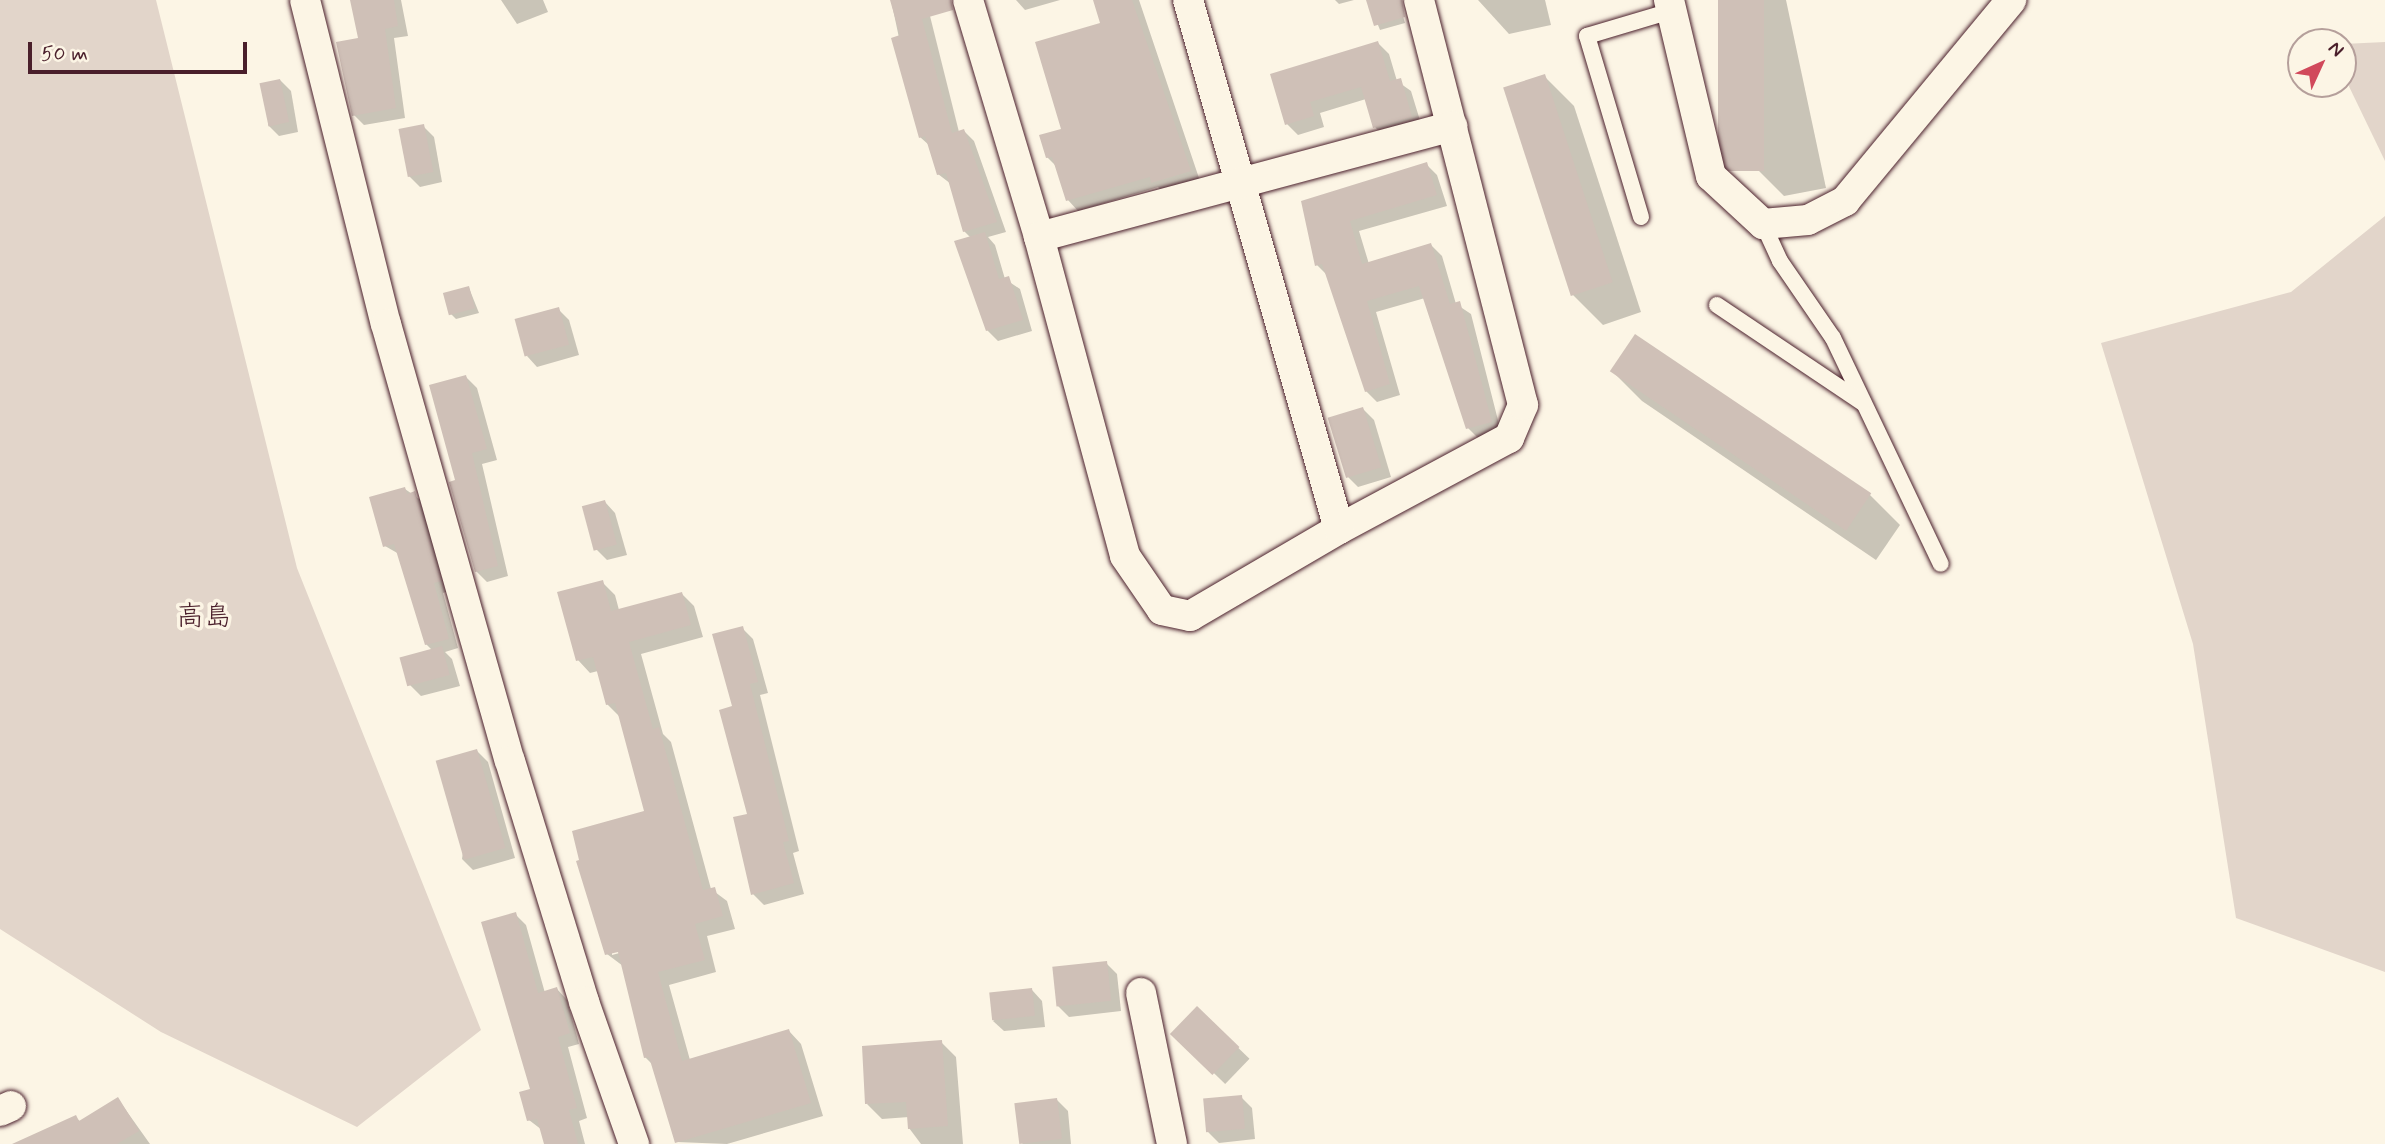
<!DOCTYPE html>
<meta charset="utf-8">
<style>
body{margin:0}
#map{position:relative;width:2385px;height:1144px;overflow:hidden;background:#fcf5e5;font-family:Mynerve,"Klee One",sans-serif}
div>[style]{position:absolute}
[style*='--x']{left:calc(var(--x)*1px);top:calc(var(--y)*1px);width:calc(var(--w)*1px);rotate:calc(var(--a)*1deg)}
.green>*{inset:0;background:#e2d5ca}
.shadow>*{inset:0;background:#0003;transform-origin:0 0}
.building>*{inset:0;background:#cfc0b7;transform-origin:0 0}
.roads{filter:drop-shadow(0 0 2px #4a1f2b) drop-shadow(0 0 2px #4a1f2b)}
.lane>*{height:16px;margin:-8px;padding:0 8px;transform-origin:8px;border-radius:8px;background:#fcf5e5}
.street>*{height:30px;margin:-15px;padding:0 15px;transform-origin:15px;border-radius:15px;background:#fcf5e5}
span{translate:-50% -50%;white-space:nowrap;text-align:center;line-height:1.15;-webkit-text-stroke:7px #fcf5e5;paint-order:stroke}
.quarter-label{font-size:28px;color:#4a1f2b}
.north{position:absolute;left:2287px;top:28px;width:70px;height:70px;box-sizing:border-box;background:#fcf5e5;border:2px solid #b59f9b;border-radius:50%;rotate:45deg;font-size:19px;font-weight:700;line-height:28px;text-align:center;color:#4a1f2b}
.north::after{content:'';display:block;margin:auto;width:24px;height:32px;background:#d1495b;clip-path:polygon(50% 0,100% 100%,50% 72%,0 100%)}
.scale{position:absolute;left:28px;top:42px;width:219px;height:32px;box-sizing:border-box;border:4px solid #4a1f2b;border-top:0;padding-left:9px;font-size:21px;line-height:24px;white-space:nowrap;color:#4a1f2b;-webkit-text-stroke:5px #fcf5e5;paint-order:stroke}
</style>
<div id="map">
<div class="green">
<i style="clip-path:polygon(0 0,156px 0,297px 568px,481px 1030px,357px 1127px,161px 1032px,0 929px)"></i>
<i style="clip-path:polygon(2385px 42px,2385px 161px,2343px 74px,2343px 44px)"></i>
<i style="clip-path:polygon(2385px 216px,2385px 972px,2236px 918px,2193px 644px,2101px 343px,2291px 292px)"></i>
</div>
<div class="shadow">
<i style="clip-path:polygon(352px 0,401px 0,408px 36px,394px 38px,405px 118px,364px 125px,354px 115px,360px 40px)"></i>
<i style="clip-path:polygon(501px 0,543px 0,548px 12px,517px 24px)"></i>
<i style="clip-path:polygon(891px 0,926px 0,959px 132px,964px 131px,974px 141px,1006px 232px,988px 237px,995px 245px,1005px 279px,1020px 289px,1032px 331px,998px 341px,987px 330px,971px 238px,964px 231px,951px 184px,938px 174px,930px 146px,920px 137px)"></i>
<i style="clip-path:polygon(1016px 0,1060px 0,1025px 10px)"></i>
<i style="clip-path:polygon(1095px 0,1139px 0,1200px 181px,1163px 192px,1158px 187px,1078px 211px,1068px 200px,1057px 167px,1047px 157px,1063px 130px,1103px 25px)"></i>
<i style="clip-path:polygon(1335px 0,1354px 0,1339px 4px)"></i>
<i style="clip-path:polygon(1368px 0,1398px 0,1405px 23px,1380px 30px)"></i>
<i style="clip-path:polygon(1478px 0,1545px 0,1551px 25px,1509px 34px)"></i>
<i style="clip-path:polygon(1720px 0,1786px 0,1826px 188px,1784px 196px,1754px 166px)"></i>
<i style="clip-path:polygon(1378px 43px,1389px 54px,1397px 81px,1411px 91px,1422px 127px,1385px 138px,1375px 127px,1366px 99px,1320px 113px,1324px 127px,1298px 135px,1287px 124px,1272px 75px)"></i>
<i style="clip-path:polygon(1544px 76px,1574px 106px,1641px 312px,1603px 325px,1573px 295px)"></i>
<i style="clip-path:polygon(280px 80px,291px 91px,298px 132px,279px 136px,268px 125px)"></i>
<i style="clip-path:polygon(423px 126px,434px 137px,442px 182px,420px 187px,409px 176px)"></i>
<i style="clip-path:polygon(1426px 164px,1437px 175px,1447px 206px,1359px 231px,1369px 264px,1431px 245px,1442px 256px,1456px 304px,1471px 314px,1501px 432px,1479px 439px,1468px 428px,1425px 298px,1376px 312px,1400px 395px,1377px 402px,1366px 391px,1328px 276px,1317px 265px,1303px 202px)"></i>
<i style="clip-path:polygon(469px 288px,479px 313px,456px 319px,451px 314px)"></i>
<i style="clip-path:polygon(558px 309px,569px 320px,579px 355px,537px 367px,527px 356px)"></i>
<i style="clip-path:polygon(1612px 371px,1870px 495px,1900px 525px,1876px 560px,1642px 401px)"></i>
<i style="clip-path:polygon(466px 377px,477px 388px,497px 460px,482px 464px,508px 576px,487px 582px,476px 571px,458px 482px)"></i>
<i style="clip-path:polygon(1363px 409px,1374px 420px,1391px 477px,1358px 487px,1347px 476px)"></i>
<i style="clip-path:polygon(405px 489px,425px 503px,449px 591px,443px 593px,458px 648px,445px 652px,452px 659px,460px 686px,421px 696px,410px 685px,433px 651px,426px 644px,399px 554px,385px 546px)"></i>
<i style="clip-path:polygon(605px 502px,615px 513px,627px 555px,607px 560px,596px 549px)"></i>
<i style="clip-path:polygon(evenodd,602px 582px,615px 595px,619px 610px,682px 594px,694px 606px,703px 637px,641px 654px,663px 734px,671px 742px,711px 889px,727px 901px,735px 929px,707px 936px,716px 972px,669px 985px,690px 1060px,789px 1031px,801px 1044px,823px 1116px,727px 1144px,677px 1142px,654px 1066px,645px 1057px,623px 966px,607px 954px,647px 812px,621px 718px,607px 704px,598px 671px,590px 673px,578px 660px,602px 582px,612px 951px,627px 951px,612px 955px,612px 951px)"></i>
<i style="clip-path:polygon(742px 628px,753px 639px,768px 693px,760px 695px,799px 851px,793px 853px,804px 894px,764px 905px,753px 894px,749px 815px,734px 707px)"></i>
<i style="clip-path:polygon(477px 751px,488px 762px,515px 858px,473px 870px,462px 859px)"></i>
<i style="clip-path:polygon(515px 914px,526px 925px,545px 993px,557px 989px,567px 1000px,579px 1044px,568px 1047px,587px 1118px,579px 1121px,585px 1144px,546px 1144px,542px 1130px,529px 1120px,532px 1090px)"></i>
<i style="clip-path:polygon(1106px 963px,1117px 974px,1121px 1011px,1069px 1017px,1058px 1006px)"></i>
<i style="clip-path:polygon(1032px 990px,1042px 1001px,1045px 1027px,1004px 1031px,993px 1021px)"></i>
<i style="left:1197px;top:1008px;width:73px;height:35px;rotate:44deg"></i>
<i style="clip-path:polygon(941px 1042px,956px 1057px,963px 1144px,921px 1144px,909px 1128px,909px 1117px,882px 1119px,867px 1104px)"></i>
<i style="clip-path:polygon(1241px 1097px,1252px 1108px,1255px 1139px,1219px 1143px,1208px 1132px)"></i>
<i style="clip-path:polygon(118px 1099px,150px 1144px,55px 1144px,75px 1117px,81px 1122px)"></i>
<i style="clip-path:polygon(1057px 1100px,1068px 1111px,1071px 1144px,1022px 1144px)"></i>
</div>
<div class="building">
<i style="clip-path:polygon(350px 0,394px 0,398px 26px,385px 29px,396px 108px,352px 116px,336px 42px,358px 38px)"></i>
<i style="clip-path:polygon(890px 0,951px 0,953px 10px,922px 19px,952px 133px,964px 129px,997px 222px,963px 232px,946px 173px,937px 175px,925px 136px,919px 138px,891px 38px,900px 35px)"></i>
<i style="clip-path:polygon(1093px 0,1132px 0,1191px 171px,1151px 183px,1150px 177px,1066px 201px,1052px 157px,1046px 158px,1039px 135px,1061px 129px,1035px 42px,1100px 23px)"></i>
<i style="clip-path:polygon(1366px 0,1402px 0,1405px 17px,1374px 26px)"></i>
<i style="left:1718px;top:0;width:46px;height:171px"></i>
<i style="clip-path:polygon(1378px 41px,1390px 81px,1401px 78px,1412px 117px,1373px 128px,1361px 87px,1310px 102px,1314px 116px,1285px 125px,1270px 74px)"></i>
<i style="left:1545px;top:74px;width:219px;height:44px;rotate:72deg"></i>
<i style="left:280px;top:79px;width:44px;height:21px;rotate:78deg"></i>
<i style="left:424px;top:124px;width:49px;height:26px;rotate:79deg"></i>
<i style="clip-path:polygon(1427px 162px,1437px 195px,1350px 221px,1362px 264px,1431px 243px,1450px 304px,1460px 301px,1492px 422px,1466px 429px,1419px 286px,1367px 301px,1390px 384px,1365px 392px,1322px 264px,1315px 266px,1301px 201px)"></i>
<i style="clip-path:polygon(985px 232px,999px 279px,1009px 276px,1023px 320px,986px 331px,954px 241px)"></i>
<i style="left:469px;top:286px;width:23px;height:27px;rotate:75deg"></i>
<i style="left:559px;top:307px;width:39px;height:46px;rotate:75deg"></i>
<i style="left:1635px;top:334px;width:285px;height:45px;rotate:34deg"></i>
<i style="clip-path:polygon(466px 375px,487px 449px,472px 453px,498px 566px,475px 572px,449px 482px,455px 480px,429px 385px)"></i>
<i style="left:1363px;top:407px;width:63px;height:37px;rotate:73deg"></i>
<i style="clip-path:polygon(405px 487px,407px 494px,415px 491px,441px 581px,434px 583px,449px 639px,425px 645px,394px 544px,383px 547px,369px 497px)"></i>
<i style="left:605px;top:500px;width:46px;height:24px;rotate:75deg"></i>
<i style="clip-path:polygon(603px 580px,611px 611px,682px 592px,691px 625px,629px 642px,653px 729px,659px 727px,703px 890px,715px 887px,723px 916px,695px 924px,705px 960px,658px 972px,682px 1061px,789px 1029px,811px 1103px,675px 1143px,649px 1057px,644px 1058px,618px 952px,605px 955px,576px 861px,579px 860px,572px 831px,644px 811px,615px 703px,606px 705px,593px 657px,576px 661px,557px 592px)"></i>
<i style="clip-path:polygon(743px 626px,758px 682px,750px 684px,789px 841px,783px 842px,794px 883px,751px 895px,733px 817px,747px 814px,719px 710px,732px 706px,712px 634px)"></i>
<i style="left:442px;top:646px;width:30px;height:44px;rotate:75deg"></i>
<i style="left:477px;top:749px;width:103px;height:43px;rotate:74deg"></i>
<i style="clip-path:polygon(516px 912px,538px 993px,557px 987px,570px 1033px,558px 1037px,577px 1108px,569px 1110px,578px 1144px,544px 1144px,537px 1119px,527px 1121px,519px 1092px,530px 1089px,481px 922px)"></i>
<i style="left:1107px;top:961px;width:40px;height:55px;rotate:84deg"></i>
<i style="left:1032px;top:988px;width:28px;height:43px;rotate:84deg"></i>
<i style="left:1197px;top:1006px;width:59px;height:39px;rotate:44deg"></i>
<i style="clip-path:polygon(942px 1040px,948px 1126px,908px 1129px,906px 1102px,865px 1104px,862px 1046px)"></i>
<i style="left:1242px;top:1095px;width:34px;height:39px;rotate:85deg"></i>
<i style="clip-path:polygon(118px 1097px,139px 1131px,117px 1144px,12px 1144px,76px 1115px,79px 1121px)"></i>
<i style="left:1057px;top:1098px;width:41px;height:43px;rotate:83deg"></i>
</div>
<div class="roads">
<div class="lane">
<i style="--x:1641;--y:217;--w:189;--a:-106.6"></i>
<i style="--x:1587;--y:36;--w:88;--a:-16.6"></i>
<i style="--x:1763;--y:224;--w:41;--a:65.3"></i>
<i style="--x:1780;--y:261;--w:93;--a:55.5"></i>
<i style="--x:1833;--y:338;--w:250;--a:64.5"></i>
<i style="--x:1717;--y:305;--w:176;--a:33.9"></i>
</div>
<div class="street">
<i style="--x:305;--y:0;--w:334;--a:76"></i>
<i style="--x:386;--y:324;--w:454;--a:74.2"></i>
<i style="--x:510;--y:761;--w:252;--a:72.9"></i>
<i style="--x:584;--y:1002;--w:151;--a:70.6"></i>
<i style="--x:968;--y:0;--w:247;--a:73.3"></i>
<i style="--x:1039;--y:237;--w:330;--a:74.9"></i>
<i style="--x:1125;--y:556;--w:65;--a:55.6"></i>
<i style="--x:1162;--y:610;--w:29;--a:12"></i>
<i style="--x:1190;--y:616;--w:173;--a:-30.3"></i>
<i style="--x:1339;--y:529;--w:193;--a:-28.2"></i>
<i style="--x:1509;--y:438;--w:36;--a:-67"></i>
<i style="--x:1523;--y:405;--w:418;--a:-104.4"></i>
<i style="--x:1188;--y:0;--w:550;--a:74.07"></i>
<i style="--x:1669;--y:0;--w:181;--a:76.6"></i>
<i style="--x:1711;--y:176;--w:71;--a:42.7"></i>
<i style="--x:1763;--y:224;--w:45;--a:-5.1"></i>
<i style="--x:1808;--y:220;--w:42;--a:-27.2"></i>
<i style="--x:1845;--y:201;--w:261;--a:-50.4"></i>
<i style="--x:1039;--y:237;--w:428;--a:-15"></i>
<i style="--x:1141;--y:993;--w:154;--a:78.4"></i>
<i style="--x:0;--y:1111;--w:12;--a:-24"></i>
</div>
</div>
<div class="quarter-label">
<span style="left:204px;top:618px">高島</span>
</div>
<div class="north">N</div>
<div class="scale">50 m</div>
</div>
